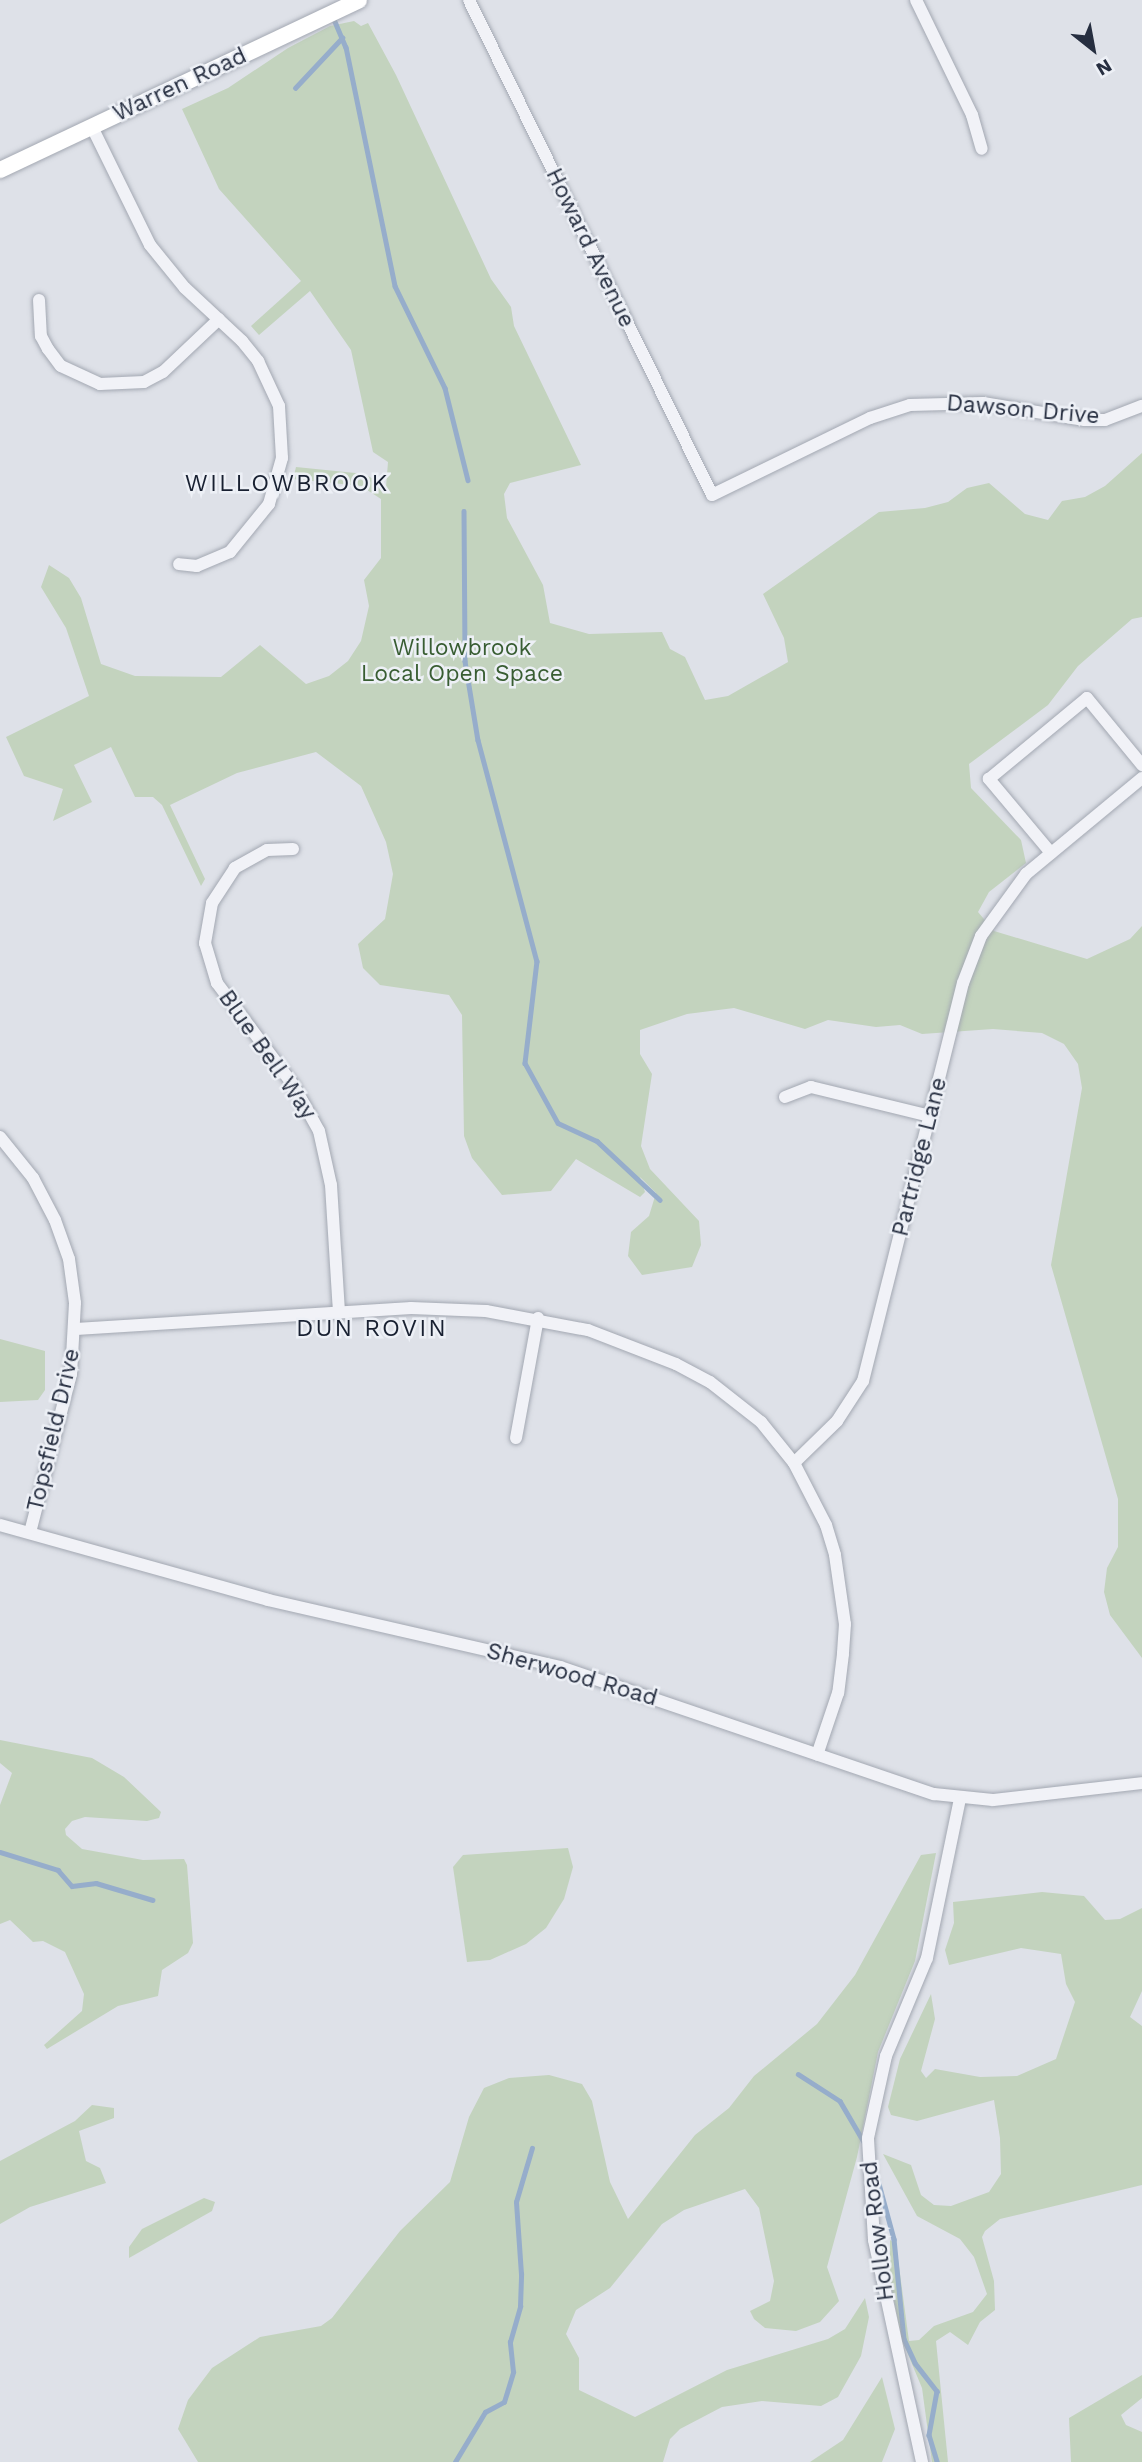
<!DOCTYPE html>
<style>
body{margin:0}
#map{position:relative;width:1142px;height:2462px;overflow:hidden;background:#dee1e8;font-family:"Work Sans",sans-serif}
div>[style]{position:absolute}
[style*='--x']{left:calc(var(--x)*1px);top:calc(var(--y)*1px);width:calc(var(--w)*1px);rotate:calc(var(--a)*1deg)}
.green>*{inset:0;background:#c3d3be}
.stream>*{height:4.5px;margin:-2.25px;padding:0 2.25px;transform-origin:2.25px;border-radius:2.25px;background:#96adcb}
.roads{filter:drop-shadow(0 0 2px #a3a8b2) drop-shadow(0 0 2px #a3a8b2)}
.street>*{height:12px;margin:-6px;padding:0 6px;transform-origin:6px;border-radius:6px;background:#f1f2f7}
.secondary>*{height:16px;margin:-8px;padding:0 8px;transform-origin:8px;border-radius:8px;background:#fff}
span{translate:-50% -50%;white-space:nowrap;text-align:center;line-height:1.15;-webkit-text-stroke:5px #edf0f6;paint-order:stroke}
.street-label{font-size:23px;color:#262e40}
.park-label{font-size:23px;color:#385d32}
.neighbourhood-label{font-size:24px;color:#182031;letter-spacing:2px}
.north{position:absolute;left:1058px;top:14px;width:70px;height:70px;-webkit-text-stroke:5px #edf0f6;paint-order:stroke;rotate:149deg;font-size:19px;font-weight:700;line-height:28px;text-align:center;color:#262e40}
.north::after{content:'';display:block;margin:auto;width:24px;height:32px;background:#262e40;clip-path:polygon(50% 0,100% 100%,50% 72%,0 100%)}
</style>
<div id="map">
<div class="green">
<i style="clip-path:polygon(354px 21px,361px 26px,368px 23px,396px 75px,491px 279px,511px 307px,514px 326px,581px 465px,510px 483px,504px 494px,507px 518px,543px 585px,550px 623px,589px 634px,662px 632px,670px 649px,685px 657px,705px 700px,728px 696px,788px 662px,784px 638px,763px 594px,879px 512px,925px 508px,948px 502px,967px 488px,989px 483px,1025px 514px,1048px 520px,1062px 501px,1085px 497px,1105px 486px,1142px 453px,1142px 617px,1132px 619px,1078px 666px,1048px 705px,969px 764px,971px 788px,1021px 840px,1026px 863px,989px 892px,978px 912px,994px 931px,1087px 959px,1130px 939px,1142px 926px,1142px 1658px,1110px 1615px,1104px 1592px,1107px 1568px,1118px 1547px,1118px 1499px,1051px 1265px,1082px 1088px,1078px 1064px,1064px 1044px,1042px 1033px,993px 1029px,922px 1034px,900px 1025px,876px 1027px,828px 1020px,805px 1029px,734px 1008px,687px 1014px,640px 1030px,640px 1054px,652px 1074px,641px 1146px,650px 1169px,699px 1221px,701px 1245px,692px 1267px,642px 1275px,628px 1256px,631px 1232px,649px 1216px,656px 1193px,640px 1177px,645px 1192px,640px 1197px,576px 1159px,551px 1191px,502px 1195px,472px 1158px,464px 1136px,462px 1015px,449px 995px,380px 985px,363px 968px,358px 944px,385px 919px,393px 874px,386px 842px,361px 786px,316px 752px,237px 773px,170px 805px,205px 879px,201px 886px,162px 805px,153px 797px,135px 797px,111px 747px,74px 765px,92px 802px,53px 821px,63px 789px,24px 776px,6px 737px,89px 696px,66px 628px,41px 587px,49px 565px,69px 578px,81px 598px,101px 664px,135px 676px,221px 677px,260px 645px,306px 684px,329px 676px,348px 661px,361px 641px,369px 606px,364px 580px,381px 558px,381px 499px,361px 486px,293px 479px,296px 467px,365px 474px,386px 487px,388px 462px,373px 452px,351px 350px,310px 291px,259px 335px,251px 326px,301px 281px,219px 189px,182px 109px,228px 88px,288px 48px,330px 26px)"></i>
<i style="clip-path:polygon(0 1339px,45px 1351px,45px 1390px,38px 1400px,0 1402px)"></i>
<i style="clip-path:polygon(0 1740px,92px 1758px,124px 1777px,161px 1812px,159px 1818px,147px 1821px,85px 1817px,72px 1821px,65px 1829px,66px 1835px,82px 1849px,143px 1860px,184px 1859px,187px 1865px,193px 1943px,188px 1953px,162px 1970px,158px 1996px,118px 2006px,47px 2049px,44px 2045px,82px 2011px,84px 1994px,65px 1952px,43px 1941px,33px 1942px,10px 1920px,0 1924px,0 1805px,12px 1773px,0 1763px)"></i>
<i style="clip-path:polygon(568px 1848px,573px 1867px,564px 1899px,546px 1928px,526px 1944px,490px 1960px,467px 1962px,453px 1867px,463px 1855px)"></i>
<i style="clip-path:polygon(936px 1853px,915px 1961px,878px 2052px,857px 2157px,827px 2267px,839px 2301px,820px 2322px,796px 2331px,765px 2328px,754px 2319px,750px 2311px,770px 2301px,774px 2281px,759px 2208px,745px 2189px,684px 2210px,662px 2224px,610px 2288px,576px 2310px,566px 2334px,579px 2358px,579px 2390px,635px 2417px,727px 2370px,828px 2339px,845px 2329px,865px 2298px,869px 2317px,861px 2356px,838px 2397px,821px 2406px,762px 2401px,722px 2407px,680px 2429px,670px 2439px,663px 2462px,198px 2462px,178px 2429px,188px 2400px,212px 2368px,260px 2337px,321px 2326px,332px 2318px,400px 2231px,450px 2182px,469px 2117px,484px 2088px,509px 2078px,549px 2075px,582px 2084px,592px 2101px,610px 2182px,628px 2219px,695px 2135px,729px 2108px,754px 2076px,817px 2024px,855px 1975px,921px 1855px)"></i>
<i style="clip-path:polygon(1042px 1892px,1084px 1896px,1105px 1920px,1120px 1919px,1142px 1908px,1142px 1991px,1130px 2017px,1142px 2026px,1142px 2185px,1000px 2219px,985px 2231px,982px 2237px,994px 2281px,995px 2310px,980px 2322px,968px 2345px,950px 2332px,936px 2341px,948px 2462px,932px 2462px,922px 2388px,902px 2340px,890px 2281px,890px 2240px,896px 2244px,909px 2341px,919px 2340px,934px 2326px,973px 2312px,987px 2294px,974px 2257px,960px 2239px,917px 2216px,883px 2154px,911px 2165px,921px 2195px,934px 2205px,951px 2206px,989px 2192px,1001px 2174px,1000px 2138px,994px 2100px,917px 2121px,891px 2115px,888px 2107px,900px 2059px,931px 1994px,935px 2019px,921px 2071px,926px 2078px,935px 2069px,980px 2077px,1017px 2076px,1056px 2059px,1075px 2002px,1066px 1984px,1061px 1954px,1021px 1948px,949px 1965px,945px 1950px,954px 1923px,953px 1902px)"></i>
<i style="clip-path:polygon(92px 2105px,114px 2108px,114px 2118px,79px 2131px,86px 2161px,100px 2168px,106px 2183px,30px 2207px,0 2224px,0 2161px,75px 2121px)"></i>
<i style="clip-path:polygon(204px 2198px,215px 2202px,212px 2211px,129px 2258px,129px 2247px,142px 2229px)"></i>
<i style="clip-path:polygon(1142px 2375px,1142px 2398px,1121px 2415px,1126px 2425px,1142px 2432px,1142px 2462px,1071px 2462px,1069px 2418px)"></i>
<i style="clip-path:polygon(882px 2377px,895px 2429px,882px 2462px,810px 2462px,843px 2440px)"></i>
</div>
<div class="stream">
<i style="--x:333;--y:17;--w:33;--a:67"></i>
<i style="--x:346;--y:47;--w:244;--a:78.4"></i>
<i style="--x:395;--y:286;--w:114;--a:63.9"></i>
<i style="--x:445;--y:388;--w:95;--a:76"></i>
<i style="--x:295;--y:88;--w:69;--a:-46.8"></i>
<i style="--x:464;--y:511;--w:150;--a:89.6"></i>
<i style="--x:465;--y:661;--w:80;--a:80.7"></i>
<i style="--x:478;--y:740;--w:229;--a:75.1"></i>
<i style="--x:537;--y:961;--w:103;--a:96.7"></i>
<i style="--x:525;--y:1063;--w:68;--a:61.2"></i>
<i style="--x:558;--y:1123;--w:43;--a:24.8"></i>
<i style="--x:597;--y:1141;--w:86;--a:43.1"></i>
<i style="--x:0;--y:1852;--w:61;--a:17.2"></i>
<i style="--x:58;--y:1870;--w:21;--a:49"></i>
<i style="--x:72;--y:1886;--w:24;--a:-7"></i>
<i style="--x:96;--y:1883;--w:59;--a:16.6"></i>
<i style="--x:798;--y:2074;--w:50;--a:32.7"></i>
<i style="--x:840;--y:2101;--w:48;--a:59.7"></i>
<i style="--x:875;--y:2169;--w:73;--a:74.8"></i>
<i style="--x:894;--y:2239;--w:100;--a:84.3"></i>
<i style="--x:904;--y:2339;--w:26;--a:65"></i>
<i style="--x:915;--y:2363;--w:36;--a:52"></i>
<i style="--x:937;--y:2391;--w:45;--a:100.3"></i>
<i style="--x:929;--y:2435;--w:28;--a:73"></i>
<i style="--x:455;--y:2462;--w:58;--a:-59"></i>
<i style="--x:485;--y:2412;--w:21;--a:-28"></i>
<i style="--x:504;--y:2402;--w:31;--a:-73"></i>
<i style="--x:513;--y:2372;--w:30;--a:-96"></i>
<i style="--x:510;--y:2342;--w:37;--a:-74"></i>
<i style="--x:520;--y:2306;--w:32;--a:-88"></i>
<i style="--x:521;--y:2274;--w:72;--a:-94"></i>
<i style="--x:516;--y:2202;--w:56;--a:-73.5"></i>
</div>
<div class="roads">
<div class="street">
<i style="--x:469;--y:0;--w:551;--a:63.85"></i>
<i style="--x:712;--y:495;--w:176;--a:-26"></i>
<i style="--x:870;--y:418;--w:42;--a:-18"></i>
<i style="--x:910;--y:405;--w:73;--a:-1.6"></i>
<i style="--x:983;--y:403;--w:103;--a:9.5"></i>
<i style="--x:1085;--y:420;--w:20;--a:0"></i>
<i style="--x:1105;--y:420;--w:40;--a:-21"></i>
<i style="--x:916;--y:0;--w:128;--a:64"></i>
<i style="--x:972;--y:115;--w:35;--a:74"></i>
<i style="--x:92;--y:127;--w:131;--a:63.8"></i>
<i style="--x:150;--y:245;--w:55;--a:50.9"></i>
<i style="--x:185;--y:288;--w:78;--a:42.9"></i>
<i style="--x:242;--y:341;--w:26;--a:51"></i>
<i style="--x:258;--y:361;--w:50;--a:65"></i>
<i style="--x:279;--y:406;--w:52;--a:86.7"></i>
<i style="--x:282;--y:458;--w:48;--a:105.8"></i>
<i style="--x:269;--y:504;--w:62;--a:129.1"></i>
<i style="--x:230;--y:552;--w:36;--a:157"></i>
<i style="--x:197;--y:566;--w:18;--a:-174"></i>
<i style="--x:39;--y:300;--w:36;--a:87"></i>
<i style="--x:41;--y:336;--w:15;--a:62"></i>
<i style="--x:48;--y:349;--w:21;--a:53"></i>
<i style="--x:61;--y:366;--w:43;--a:24.8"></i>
<i style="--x:100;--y:384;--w:44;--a:-2.6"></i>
<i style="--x:144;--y:382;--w:21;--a:-28"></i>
<i style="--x:163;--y:372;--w:77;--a:-43.4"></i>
<i style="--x:293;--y:849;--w:26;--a:178"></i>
<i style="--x:267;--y:850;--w:37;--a:151"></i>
<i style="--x:235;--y:868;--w:42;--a:123.3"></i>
<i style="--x:212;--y:903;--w:41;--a:99.9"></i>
<i style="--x:205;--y:943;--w:42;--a:73.3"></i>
<i style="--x:217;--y:983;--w:129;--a:53.2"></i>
<i style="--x:294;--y:1086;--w:51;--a:60.9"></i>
<i style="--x:319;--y:1131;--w:55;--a:77.5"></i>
<i style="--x:331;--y:1185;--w:127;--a:86.4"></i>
<i style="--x:1051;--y:853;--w:97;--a:-130"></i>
<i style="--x:989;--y:779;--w:127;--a:-39.6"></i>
<i style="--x:1087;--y:698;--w:87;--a:50.6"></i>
<i style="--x:785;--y:1097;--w:28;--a:-21"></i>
<i style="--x:811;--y:1087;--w:122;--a:13.7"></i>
<i style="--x:0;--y:1137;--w:53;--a:51.2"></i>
<i style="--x:33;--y:1178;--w:47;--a:62.4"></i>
<i style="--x:55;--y:1220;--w:41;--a:70.3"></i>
<i style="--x:69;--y:1259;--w:44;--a:82.2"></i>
<i style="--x:75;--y:1303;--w:71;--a:93.2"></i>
<i style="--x:71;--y:1374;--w:163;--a:104.5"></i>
<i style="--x:76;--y:1329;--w:336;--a:-3.6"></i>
<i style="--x:411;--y:1308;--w:75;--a:2.3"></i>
<i style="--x:486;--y:1311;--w:104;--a:10.6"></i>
<i style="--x:588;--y:1330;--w:94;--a:21.1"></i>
<i style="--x:676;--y:1364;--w:38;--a:28"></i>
<i style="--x:710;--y:1382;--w:65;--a:38.1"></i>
<i style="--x:761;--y:1422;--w:53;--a:51.2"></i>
<i style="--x:794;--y:1463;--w:70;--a:62.7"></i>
<i style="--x:826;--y:1525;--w:31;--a:73"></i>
<i style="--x:835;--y:1555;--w:70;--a:81.8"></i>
<i style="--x:845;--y:1624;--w:30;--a:94"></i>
<i style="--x:843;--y:1654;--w:39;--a:97"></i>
<i style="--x:838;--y:1693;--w:65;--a:108.7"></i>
<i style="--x:516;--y:1438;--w:122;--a:-79.6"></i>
<i style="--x:794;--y:1463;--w:60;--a:-44.3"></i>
<i style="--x:837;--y:1421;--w:48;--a:-57"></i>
<i style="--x:863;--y:1381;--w:410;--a:-75.9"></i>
<i style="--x:963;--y:983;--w:50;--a:-69"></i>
<i style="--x:981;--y:936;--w:77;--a:-54"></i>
<i style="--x:1026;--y:874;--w:151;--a:-39.6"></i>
<i style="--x:0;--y:1525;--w:278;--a:15.6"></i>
<i style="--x:268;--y:1600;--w:300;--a:12.9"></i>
<i style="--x:560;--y:1667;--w:395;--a:18.8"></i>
<i style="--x:934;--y:1794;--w:59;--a:5.8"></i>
<i style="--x:993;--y:1800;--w:150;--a:-6.5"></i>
<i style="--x:922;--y:2462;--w:227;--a:-102.2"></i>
<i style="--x:874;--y:2240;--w:102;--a:-93.4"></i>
<i style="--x:868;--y:2138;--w:84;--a:-77.6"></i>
<i style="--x:886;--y:2056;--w:106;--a:-67.3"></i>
<i style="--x:927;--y:1958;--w:162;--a:-78.3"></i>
</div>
<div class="secondary">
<i style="--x:0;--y:170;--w:397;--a:-25.3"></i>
</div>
</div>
<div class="street-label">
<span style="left:180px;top:85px;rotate:-25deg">Warren Road</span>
<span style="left:590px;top:248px;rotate:64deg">Howard Avenue</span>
<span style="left:1023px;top:410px;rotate:5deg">Dawson Drive</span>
<span style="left:267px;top:1055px;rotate:55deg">Blue Bell Way</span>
<span style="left:920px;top:1157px;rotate:-76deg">Partridge Lane</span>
<span style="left:54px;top:1430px;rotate:-77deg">Topsfield Drive</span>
<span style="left:572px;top:1675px;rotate:16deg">Sherwood Road</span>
<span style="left:878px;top:2231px;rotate:-97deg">Hollow Road</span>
</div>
<div class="park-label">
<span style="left:462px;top:661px">Willowbrook<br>Local Open Space</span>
</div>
<div class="neighbourhood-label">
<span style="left:287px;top:484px">WILLOWBROOK</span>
<span style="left:372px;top:1329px">DUN ROVIN</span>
</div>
<div class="north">N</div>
</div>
